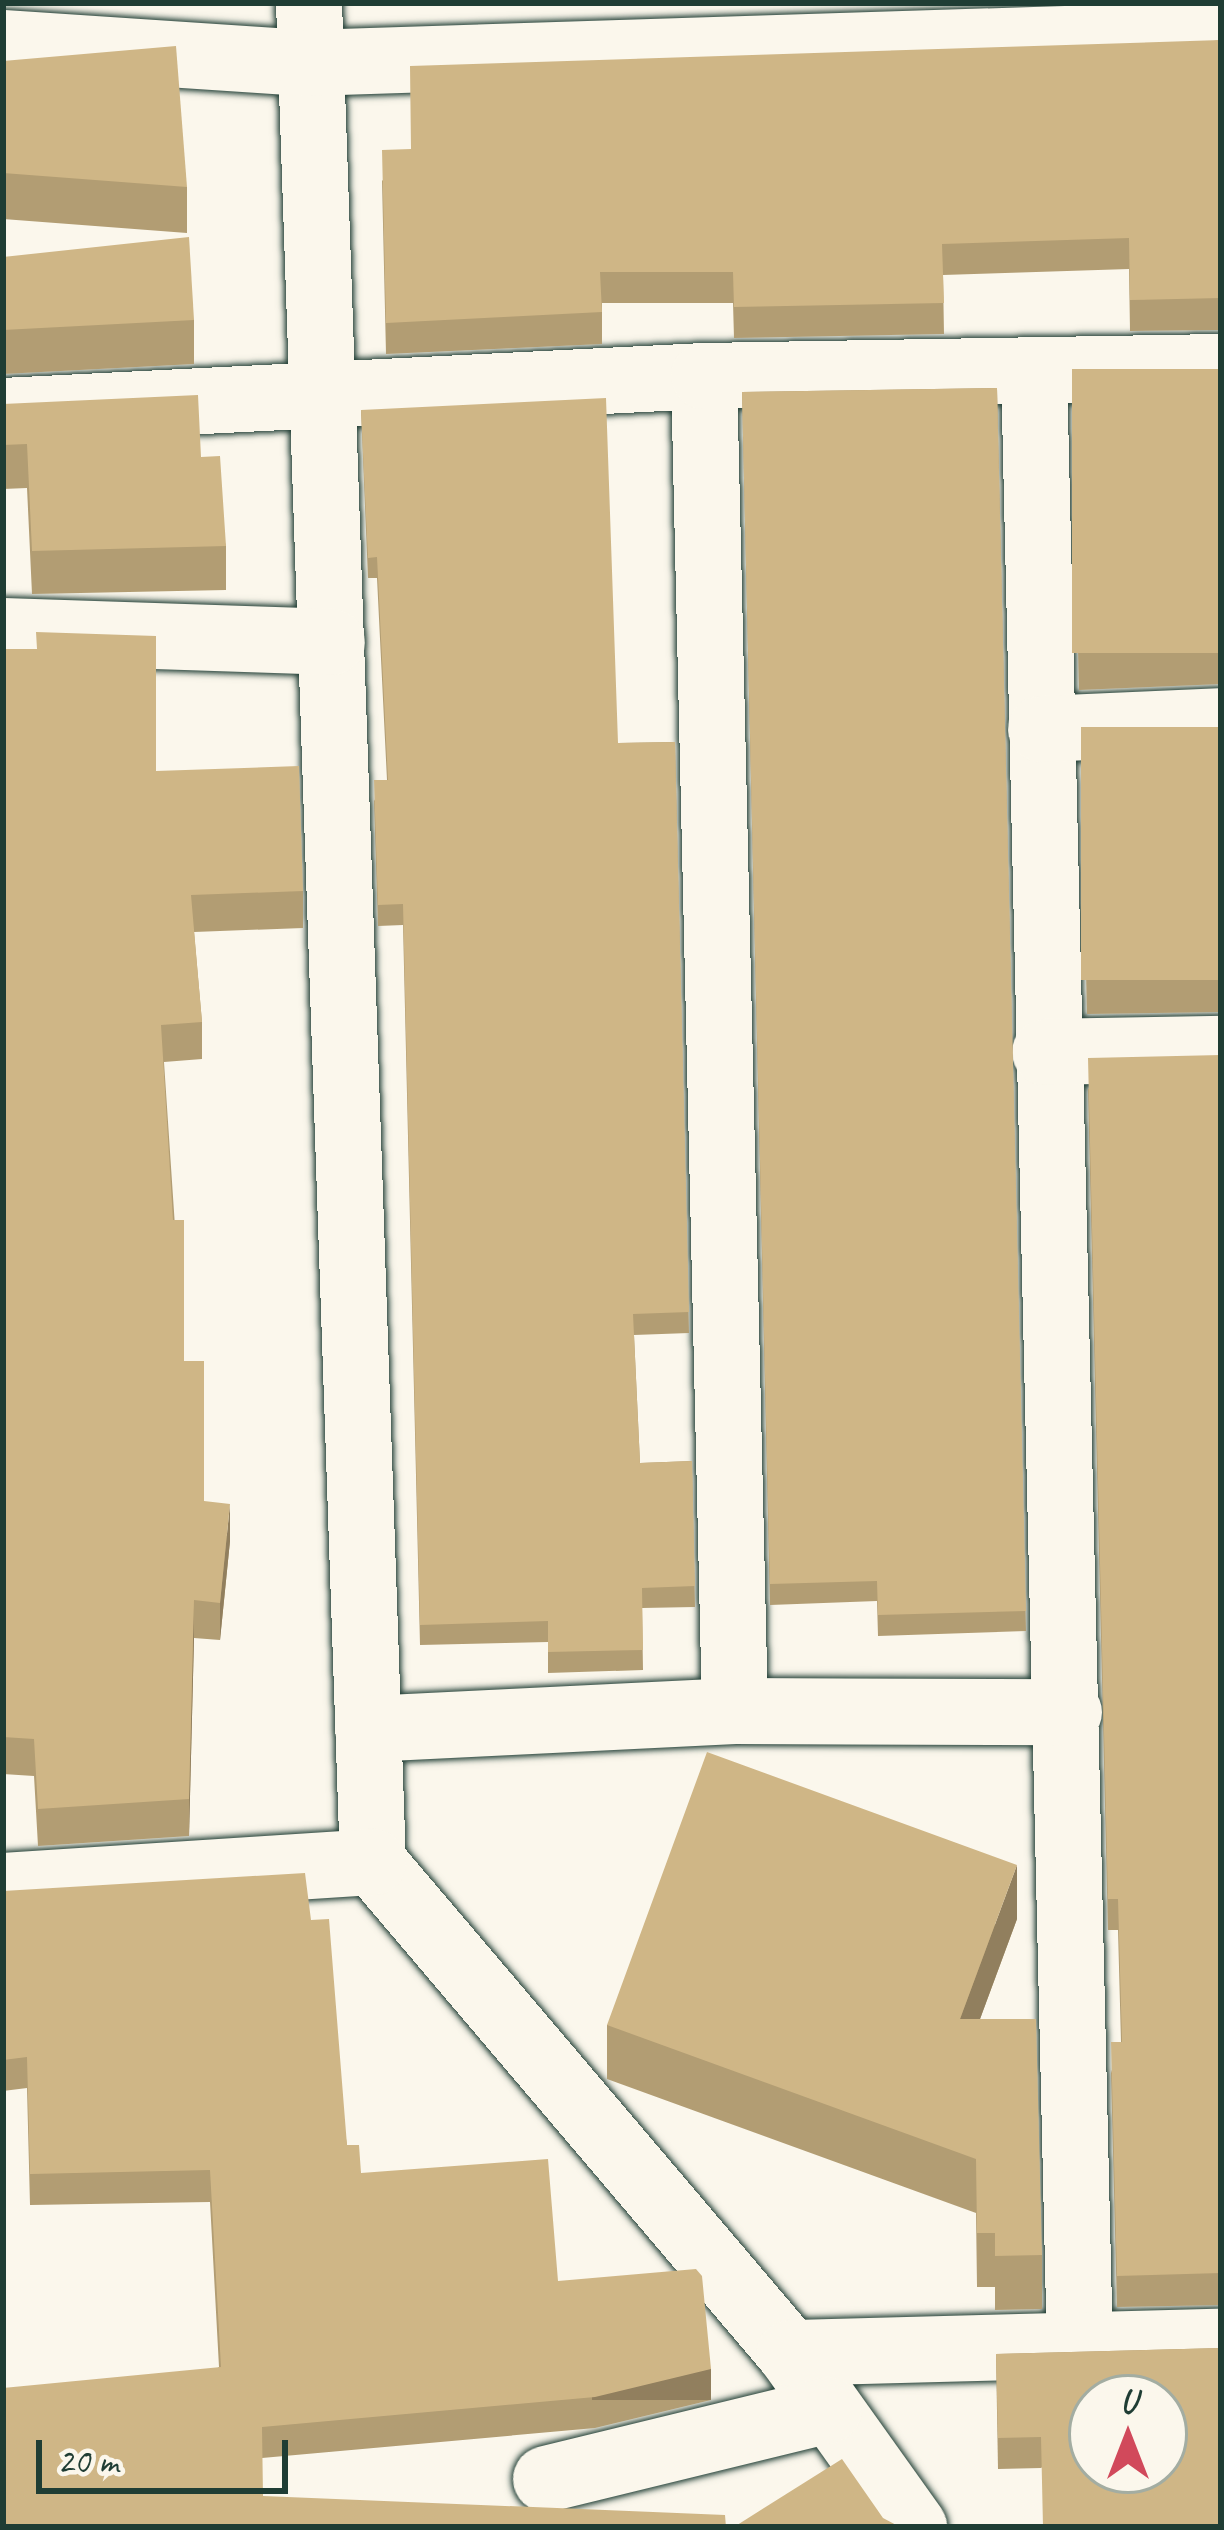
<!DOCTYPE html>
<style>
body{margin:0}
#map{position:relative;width:1224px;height:2530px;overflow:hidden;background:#fbf7ec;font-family:Caveat,sans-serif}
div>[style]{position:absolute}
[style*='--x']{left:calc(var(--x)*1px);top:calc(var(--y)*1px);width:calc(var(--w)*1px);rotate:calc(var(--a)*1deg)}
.roads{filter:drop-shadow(0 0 3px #1f3d34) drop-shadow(0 0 3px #1f3d34)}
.street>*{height:66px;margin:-33px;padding:0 33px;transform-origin:33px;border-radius:33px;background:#fbf7ec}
.wall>*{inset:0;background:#b29d73}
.shaded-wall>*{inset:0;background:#917f5e;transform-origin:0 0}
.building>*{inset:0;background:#cfb686;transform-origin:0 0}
span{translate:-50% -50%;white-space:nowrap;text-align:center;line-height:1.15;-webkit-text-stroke:12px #fbf7ec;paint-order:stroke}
.frame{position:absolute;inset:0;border:6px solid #1f3d34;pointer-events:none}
.north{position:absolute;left:1068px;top:2374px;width:120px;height:120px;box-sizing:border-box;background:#fbf7ec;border:3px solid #a3ada2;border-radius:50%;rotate:0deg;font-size:33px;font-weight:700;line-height:48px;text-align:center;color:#1f3d34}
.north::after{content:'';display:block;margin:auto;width:42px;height:54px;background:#d1495b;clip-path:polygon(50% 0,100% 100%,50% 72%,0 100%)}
.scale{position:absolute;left:36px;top:2440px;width:252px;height:54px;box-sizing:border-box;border:6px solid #1f3d34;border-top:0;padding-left:15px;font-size:36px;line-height:42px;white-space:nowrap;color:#1f3d34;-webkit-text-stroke:9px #fbf7ec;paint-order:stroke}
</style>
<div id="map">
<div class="roads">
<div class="street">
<i style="--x:309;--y:3;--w:1860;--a:88.03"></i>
<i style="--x:373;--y:1862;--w:644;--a:49.66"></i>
<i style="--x:790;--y:2353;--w:214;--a:54.5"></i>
<i style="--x:3;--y:43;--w:306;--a:3.8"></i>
<i style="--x:308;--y:63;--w:913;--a:-1.82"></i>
<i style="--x:1034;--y:370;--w:1975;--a:88.67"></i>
<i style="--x:704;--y:376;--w:1335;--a:88.67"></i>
<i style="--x:3;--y:411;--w:702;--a:-2.86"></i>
<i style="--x:704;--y:376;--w:517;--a:-1"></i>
<i style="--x:3;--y:631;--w:329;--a:1.9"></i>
<i style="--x:1041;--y:729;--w:180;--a:-2.5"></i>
<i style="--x:1045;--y:1052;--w:176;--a:-1"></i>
<i style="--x:368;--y:1729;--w:367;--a:-2.8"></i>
<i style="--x:735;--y:1711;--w:334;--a:0.2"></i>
<i style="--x:3;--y:1886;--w:371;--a:-3.7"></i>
<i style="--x:790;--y:2353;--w:431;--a:-1.5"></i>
<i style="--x:546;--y:2479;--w:291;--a:-13.7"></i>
</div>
</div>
<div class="wall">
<i style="clip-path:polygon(1221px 40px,1221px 330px,1130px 331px,1129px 269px,943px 275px,944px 334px,734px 338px,733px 303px,602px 303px,602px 344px,386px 354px,382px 181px,411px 149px)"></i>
<i style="clip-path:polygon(3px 61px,187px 187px,187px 233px,3px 219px)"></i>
<i style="clip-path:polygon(3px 257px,194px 320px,194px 364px,3px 374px)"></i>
<i style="clip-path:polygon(1221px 369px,1221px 684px,1079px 690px,1072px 407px)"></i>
<i style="clip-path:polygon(997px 388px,1026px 1631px,878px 1636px,877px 1601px,770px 1605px,742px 392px)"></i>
<i style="clip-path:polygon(3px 404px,201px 457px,226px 546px,226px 590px,32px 594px,27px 488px,3px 489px)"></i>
<i style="clip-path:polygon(361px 410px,618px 743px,675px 742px,689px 1333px,634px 1335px,640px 1463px,692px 1461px,695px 1607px,642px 1608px,643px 1670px,548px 1673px,548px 1642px,420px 1645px,403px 925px,378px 926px,374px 801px,387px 780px,377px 578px,368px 578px)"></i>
<i style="clip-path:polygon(3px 649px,156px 771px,303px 891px,303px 928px,194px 932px,202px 1022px,202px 1059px,164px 1062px,184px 1361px,204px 1501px,230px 1541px,220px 1640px,194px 1638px,189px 1836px,38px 1846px,34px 1776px,3px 1774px)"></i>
<i style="clip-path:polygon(1221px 727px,1221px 1012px,1087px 1014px,1081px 765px)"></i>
<i style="clip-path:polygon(1221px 1055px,1221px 2305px,1117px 2307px,1111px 2073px,1121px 2042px,1118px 1930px,1108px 1930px,1088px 1089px)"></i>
<i style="clip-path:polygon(3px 1891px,311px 1920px,347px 2145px,361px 2173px,558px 2281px,711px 2400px,595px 2428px,262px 2458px,3px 2527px,219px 2367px,210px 2202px,30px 2205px,27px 2088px,3px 2091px)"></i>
<i style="clip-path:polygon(1017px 1919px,980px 2019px,1042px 2255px,1042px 2309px,995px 2310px,995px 2287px,977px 2287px,976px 2213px,607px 2079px,607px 2025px)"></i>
<i style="clip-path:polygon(1221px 2348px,1041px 2468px,998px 2469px,996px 2354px)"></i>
</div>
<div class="shaded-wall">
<i style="clip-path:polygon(230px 1504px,230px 1541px,220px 1640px,220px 1603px)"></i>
<i style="clip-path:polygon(194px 1600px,194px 1638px,189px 1836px,189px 1799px)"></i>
<i style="clip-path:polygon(1017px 1865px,1017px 1919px,960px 2073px,960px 2019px)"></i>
<i style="left:711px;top:2369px;width:31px;height:119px;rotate:90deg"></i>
</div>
<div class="building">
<i style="clip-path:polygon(1221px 40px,1221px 298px,1130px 300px,1129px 238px,942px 244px,944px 303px,734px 307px,733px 272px,600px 272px,602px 312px,386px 323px,382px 150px,411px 149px,410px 66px)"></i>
<i style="clip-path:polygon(176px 46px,187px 187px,3px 173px,3px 61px)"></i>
<i style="clip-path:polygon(189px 237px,194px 320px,3px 330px,3px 257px)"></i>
<i style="left:1221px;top:369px;width:284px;height:149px;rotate:90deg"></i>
<i style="clip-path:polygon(997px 388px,1026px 1611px,878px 1615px,877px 1581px,770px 1584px,742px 392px)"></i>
<i style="clip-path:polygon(198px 395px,201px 457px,220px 456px,226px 546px,32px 551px,27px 444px,3px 445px,3px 404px)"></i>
<i style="clip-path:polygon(606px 398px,618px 743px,675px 742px,689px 1312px,633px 1314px,640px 1463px,692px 1461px,695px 1586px,642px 1588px,643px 1650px,548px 1652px,548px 1621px,420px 1625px,403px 904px,378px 905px,374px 780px,388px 780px,377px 557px,368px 558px,361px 410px)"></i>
<i style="clip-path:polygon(36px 632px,156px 636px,156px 771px,299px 766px,303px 891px,191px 895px,202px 1022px,161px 1025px,173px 1220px,184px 1220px,184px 1361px,204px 1361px,204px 1501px,230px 1504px,220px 1603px,194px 1600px,189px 1799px,38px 1809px,34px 1739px,3px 1737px,3px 649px,37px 649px)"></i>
<i style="left:1221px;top:727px;width:253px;height:140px;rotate:90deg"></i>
<i style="clip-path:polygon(1221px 1055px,1221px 2273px,1117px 2276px,1111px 2042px,1122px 2042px,1118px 1899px,1108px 1899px,1088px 1058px)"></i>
<i style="clip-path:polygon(707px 1752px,1017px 1865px,960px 2019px,1036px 2019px,1042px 2255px,995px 2256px,995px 2233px,977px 2233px,976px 2159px,607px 2025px)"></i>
<i style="clip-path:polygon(305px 1873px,311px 1920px,329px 1919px,347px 2145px,359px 2145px,361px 2173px,548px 2159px,558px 2281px,696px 2269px,702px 2276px,711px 2369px,595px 2397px,262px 2427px,263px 2496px,725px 2515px,726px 2527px,3px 2527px,3px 2388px,221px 2367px,210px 2170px,30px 2174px,27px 2057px,3px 2060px,3px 1891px)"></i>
<i style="clip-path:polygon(evenodd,1221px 2348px,1221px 2527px,1043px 2527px,1041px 2437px,998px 2438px,996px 2354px,1221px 2348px,1092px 2398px,1164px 2398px,1164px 2470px,1092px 2470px,1092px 2398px)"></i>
<i style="clip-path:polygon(842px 2459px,883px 2518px,900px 2527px,734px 2527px)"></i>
</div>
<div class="frame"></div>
<div class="north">U</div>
<div class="scale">20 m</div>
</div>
